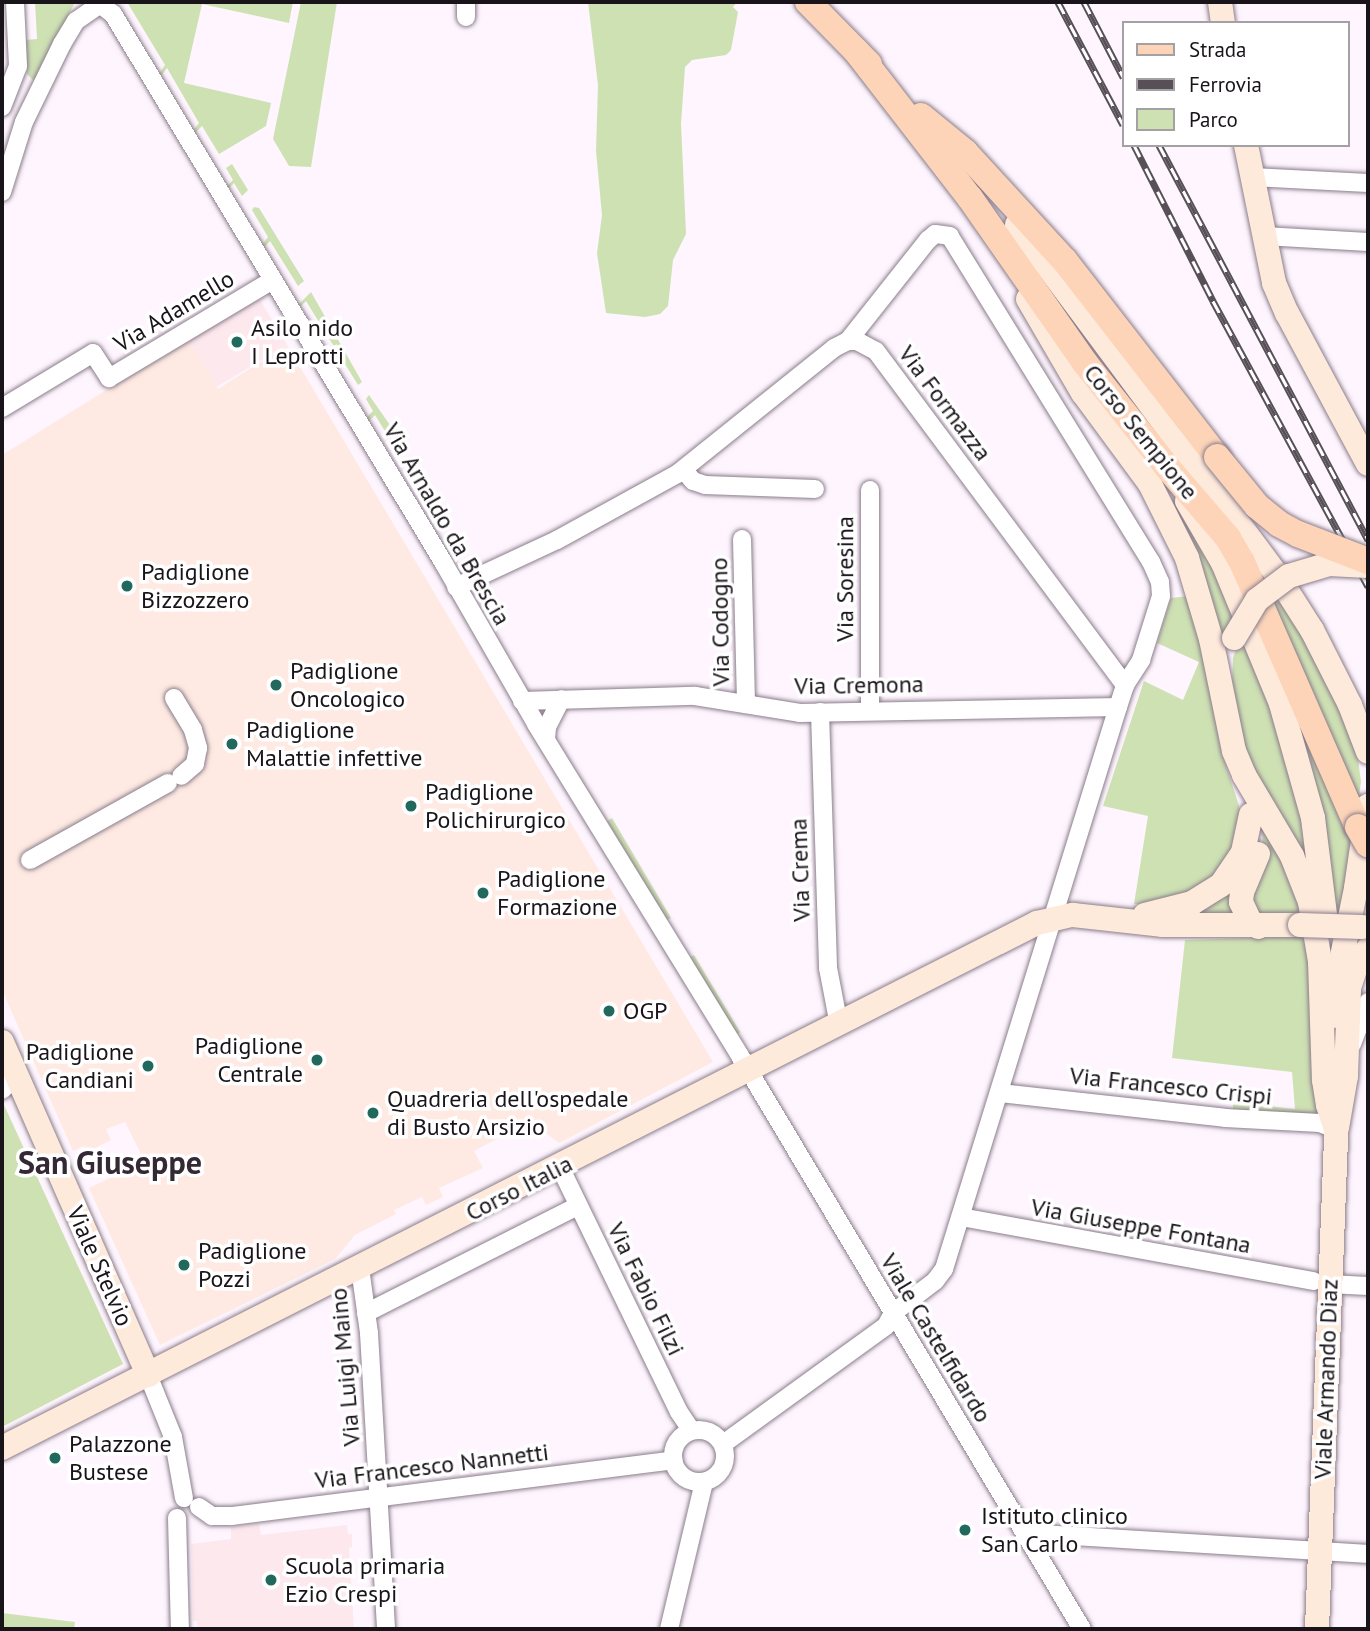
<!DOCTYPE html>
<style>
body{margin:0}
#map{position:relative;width:1370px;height:1631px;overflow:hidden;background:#fef5fe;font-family:"PT Sans",sans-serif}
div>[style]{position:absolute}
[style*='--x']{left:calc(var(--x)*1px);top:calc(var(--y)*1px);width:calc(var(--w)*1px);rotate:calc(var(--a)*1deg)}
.education>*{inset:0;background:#fde8ee;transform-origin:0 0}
.medical>*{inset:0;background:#feeae2}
.green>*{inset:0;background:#cee1b3;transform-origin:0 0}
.roads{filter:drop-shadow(0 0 2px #8a7d8b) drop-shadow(0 0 2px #8a7d8b)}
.street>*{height:18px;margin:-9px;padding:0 9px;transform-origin:9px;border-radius:9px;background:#fff}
.street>.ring{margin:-9px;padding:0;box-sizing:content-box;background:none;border:18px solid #fff;border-radius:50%}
.secondary>*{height:24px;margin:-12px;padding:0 12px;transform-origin:12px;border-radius:12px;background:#feeadb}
.primary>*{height:26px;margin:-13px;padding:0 13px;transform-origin:13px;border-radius:13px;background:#fdd4b8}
.rail>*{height:7px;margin-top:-3.5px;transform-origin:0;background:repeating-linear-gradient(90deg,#fff 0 13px,#575157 0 26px);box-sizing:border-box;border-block:2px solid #575157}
.bridges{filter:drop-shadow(0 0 2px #8a7d8b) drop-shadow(0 0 2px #8a7d8b)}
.secondary-bridge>*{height:24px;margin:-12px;padding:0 12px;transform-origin:12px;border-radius:12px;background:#feeadb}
.primary-bridge>*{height:26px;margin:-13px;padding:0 13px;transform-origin:13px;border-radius:13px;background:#fdd4b8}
.dots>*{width:19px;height:19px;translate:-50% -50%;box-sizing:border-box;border:4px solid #fff;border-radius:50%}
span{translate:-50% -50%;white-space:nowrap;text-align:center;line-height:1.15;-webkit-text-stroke:7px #fff;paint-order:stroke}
.street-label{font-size:24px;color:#191419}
.poi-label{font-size:24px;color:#191419}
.left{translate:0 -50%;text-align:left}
.right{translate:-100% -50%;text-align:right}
.district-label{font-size:32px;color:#332834;font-weight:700}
.frame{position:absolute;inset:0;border:4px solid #191419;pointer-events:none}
.legend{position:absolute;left:1122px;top:21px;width:228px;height:126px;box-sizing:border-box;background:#fff;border:2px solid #a3a1a3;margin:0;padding:9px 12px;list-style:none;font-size:21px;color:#191419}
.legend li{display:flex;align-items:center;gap:14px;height:35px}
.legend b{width:35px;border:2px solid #a3a1a3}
</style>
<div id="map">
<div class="education">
<i style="left:257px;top:295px;width:58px;height:82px;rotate:59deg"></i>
<i style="clip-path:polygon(259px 1524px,261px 1535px,347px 1525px,348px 1534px,352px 1534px,352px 1547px,349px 1548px,354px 1629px,197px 1629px,197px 1621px,193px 1621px,191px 1544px,231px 1539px,231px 1527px)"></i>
</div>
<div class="medical">
<i style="clip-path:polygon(188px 339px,218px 389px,287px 345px,713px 1062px,559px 1143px,538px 1127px,514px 1130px,474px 1151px,483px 1168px,439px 1188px,443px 1197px,426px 1205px,422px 1197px,394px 1210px,396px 1214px,355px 1235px,335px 1259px,160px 1345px,89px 1188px,127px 1170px,132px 1176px,148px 1168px,125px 1122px,106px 1129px,111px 1140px,87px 1152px,84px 1146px,73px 1151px,2px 990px,2px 455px)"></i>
</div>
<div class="green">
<i style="clip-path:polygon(35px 2px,75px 2px,38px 77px,33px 80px,27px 74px,26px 40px,37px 39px)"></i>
<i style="clip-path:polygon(127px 2px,293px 2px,289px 23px,202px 4px,184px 83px,271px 103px,266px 126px,219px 154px,202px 126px,195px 133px,193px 131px,199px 123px,167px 68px,161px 76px,159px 74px,165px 65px)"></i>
<i style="clip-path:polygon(301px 2px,337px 2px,311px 167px,289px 166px,273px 139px)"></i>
<i style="clip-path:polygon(588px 2px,737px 2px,733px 7px,738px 12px,731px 50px,726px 55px,692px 60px,685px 67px,681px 124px,686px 234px,673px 260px,668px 306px,660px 314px,645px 317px,606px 313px,597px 253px,602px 215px,596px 151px,598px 85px)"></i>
<i style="clip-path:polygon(232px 164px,248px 190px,242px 196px,234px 183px,228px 189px,227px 186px,233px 180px,226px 168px)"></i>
<i style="clip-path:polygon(254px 207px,259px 208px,304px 281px,298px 286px,270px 241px,263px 249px,262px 245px,268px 237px,252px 210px)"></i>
<i style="clip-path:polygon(311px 292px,362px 382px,358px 385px,340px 356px,334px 364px,338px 353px,306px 301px,299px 308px,298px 305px)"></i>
<i style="clip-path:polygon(369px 395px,397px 435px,399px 454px,375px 415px,368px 422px,366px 418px,373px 411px,366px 399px)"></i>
<i style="clip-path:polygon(1142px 466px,1203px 547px,1235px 610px,1217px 645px)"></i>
<i style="clip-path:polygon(1245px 546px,1285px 603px,1356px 743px,1361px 782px,1358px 801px)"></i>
<i style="clip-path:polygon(1189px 596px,1207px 660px,1221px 750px,1240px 809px,1240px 838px,1208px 884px,1159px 904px,1134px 904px,1148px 816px,1103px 806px,1144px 681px,1183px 700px,1199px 662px,1157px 643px,1171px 598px)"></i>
<i style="clip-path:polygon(1240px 637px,1270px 695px,1301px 805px,1316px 895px,1245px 758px,1232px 684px,1233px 658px)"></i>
<i style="clip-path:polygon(1290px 693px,1352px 843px,1340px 913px,1335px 916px)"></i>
<i style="clip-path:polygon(612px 818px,671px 918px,667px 920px,607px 821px)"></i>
<i style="clip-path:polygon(1262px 829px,1278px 849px,1305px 919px,1261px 918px,1245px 897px,1263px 849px)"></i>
<i style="clip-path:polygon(1231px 880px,1234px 916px,1178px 916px)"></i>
<i style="clip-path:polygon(1312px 936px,1322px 1118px,1233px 1113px,1233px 1102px,1295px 1109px,1292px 1072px,1172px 1058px,1185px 940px)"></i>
<i style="left:694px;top:955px;width:90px;height:5px;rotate:59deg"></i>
<i style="clip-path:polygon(4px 1105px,123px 1364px,2px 1427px,2px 1106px)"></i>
<i style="clip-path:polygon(2px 1613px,75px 1622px,74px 1629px,2px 1629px)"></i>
</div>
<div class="roads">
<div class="street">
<i style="--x:97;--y:2;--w:20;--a:37"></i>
<i style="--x:113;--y:14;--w:640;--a:58.94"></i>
<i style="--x:443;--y:562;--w:187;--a:60.1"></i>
<i style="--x:536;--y:724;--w:390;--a:58.4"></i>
<i style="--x:740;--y:1056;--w:667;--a:59.17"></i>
<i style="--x:466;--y:17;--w:15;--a:-90"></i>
<i style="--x:2;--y:107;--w:44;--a:-68.7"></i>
<i style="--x:18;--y:66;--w:64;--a:-92.7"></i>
<i style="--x:1252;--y:177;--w:116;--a:3"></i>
<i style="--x:2;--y:192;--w:73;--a:-72.6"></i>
<i style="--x:24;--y:122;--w:87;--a:-64"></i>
<i style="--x:62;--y:44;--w:27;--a:-59"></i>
<i style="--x:76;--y:21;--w:33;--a:-35"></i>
<i style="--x:1264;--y:236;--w:104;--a:3.3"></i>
<i style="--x:2;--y:408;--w:106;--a:-31.1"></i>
<i style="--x:93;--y:353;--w:30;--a:57"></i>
<i style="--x:109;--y:378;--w:191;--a:-30.9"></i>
<i style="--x:684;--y:470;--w:14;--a:51"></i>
<i style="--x:693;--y:481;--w:13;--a:18"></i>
<i style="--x:705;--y:485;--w:110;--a:2.1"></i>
<i style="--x:870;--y:490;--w:219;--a:90"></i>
<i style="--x:742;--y:539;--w:165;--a:88.6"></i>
<i style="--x:456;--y:587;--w:111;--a:-25"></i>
<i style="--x:557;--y:540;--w:137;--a:-28.8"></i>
<i style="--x:677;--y:474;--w:201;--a:-38.7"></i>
<i style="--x:834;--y:348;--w:16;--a:-27"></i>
<i style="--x:848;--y:341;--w:9;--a:0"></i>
<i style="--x:857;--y:341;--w:21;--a:28"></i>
<i style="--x:876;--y:351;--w:417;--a:53.3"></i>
<i style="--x:174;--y:698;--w:37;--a:59"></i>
<i style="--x:193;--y:730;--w:19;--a:74"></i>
<i style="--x:198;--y:748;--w:16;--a:101"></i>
<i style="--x:195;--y:764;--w:18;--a:139"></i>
<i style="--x:522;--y:701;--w:173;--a:-1.7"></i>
<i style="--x:695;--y:696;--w:106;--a:9.2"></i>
<i style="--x:800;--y:713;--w:318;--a:-1.1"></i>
<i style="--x:820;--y:712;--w:256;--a:88.2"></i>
<i style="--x:828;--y:968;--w:58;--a:79.1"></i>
<i style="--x:546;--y:739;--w:12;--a:-85"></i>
<i style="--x:547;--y:727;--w:31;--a:-63"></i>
<i style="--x:30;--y:860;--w:158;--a:-29.2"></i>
<i style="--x:1352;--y:1044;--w:45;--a:-69.1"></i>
<i style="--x:2;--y:1090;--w:21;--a:-47"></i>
<i style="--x:1000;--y:1093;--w:226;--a:6.3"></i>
<i style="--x:1225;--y:1118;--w:95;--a:3"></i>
<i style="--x:1320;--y:1123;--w:17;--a:21"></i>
<i style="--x:560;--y:1167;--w:272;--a:64.1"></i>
<i style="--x:679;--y:1412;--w:22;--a:56"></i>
<i style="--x:961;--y:1217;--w:358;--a:10.3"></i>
<i style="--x:360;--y:1268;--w:66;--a:82.1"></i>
<i style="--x:369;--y:1333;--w:296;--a:86.7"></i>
<i style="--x:1329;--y:1284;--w:39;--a:3"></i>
<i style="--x:366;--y:1313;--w:237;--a:-26.8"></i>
<i style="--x:148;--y:1375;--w:67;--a:68"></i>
<i style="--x:173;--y:1437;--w:62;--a:79.8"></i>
<i class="ring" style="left:673px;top:1430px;width:34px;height:34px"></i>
<i style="--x:723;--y:1444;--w:201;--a:-35.9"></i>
<i style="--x:886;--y:1326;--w:15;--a:-62"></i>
<i style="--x:893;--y:1313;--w:53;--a:-37.3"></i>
<i style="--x:935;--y:1281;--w:15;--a:-53"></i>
<i style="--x:944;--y:1269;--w:588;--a:-72.8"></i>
<i style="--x:1118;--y:707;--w:23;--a:-72"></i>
<i style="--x:1125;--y:685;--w:30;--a:-57"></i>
<i style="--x:1141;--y:660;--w:67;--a:-72.6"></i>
<i style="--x:1161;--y:596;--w:14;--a:-94"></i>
<i style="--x:1160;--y:582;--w:22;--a:-114"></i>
<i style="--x:1151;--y:562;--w:383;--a:-121.7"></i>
<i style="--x:950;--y:236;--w:15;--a:-172"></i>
<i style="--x:935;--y:234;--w:9;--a:139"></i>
<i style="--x:928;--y:240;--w:129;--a:128.4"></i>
<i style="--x:199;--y:1507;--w:16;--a:35"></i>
<i style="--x:212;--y:1516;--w:20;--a:0"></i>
<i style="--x:232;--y:1516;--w:445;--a:-7.2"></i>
<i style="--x:177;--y:1518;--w:111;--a:88.5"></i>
<i style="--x:1025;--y:1533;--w:344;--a:3.5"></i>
<i style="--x:669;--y:1629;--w:151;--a:-76.6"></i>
</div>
<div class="secondary">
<i style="--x:1220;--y:2;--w:21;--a:82"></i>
<i style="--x:1246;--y:145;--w:141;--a:78.5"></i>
<i style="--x:1274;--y:283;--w:33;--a:67"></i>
<i style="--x:1287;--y:313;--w:171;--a:61.8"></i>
<i style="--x:1017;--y:225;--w:432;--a:53.4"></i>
<i style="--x:1275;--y:572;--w:69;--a:57.5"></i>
<i style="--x:1312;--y:630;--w:84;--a:63.1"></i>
<i style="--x:1350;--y:705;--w:50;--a:69"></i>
<i style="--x:1028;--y:299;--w:109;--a:59.7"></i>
<i style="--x:1083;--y:393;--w:113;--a:53.6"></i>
<i style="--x:1150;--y:484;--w:83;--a:63.4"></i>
<i style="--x:1187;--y:558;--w:84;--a:73.5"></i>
<i style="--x:1211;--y:639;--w:114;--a:78.4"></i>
<i style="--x:1234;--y:751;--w:26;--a:67"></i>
<i style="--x:1244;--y:775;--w:94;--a:59.3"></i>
<i style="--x:1292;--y:856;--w:49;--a:68.6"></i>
<i style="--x:1310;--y:902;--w:60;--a:80.4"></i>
<i style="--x:1320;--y:961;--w:119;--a:88.1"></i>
<i style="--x:1324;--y:1080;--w:25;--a:81"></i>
<i style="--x:1328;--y:1105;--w:25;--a:72"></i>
<i style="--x:1187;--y:501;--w:72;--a:59.9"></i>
<i style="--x:1223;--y:563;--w:152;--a:67.6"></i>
<i style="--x:1281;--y:704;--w:118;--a:74.3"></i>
<i style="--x:1313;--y:818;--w:97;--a:82.9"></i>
<i style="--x:1258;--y:854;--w:41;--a:112.8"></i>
<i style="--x:1242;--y:892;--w:10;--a:96"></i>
<i style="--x:1241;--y:902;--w:21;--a:65"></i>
<i style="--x:1250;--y:921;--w:10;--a:37"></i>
<i style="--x:1145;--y:915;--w:49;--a:-14.3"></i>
<i style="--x:1192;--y:903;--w:34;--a:-32"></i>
<i style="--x:1221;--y:885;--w:40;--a:-56"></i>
<i style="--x:1243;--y:852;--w:38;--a:-78"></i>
<i style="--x:1334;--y:1016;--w:40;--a:-84.3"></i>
<i style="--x:1338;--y:976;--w:90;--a:-78.4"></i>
<i style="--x:1356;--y:888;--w:83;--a:-81.7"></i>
<i style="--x:2;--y:1042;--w:364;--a:66.3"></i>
<i style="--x:1337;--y:1128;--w:53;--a:-80.2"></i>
<i style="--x:1346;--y:1076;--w:88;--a:-88"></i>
<i style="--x:1349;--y:988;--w:26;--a:-72"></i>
<i style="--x:1357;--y:963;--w:18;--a:-52"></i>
<i style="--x:2;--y:1448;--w:1161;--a:-26.9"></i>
<i style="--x:1037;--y:923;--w:37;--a:-13"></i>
<i style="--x:1073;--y:915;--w:91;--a:6.3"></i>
<i style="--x:1163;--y:925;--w:137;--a:0"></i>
<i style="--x:1317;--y:1629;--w:517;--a:-87.78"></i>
</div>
<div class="primary">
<i style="--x:808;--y:2;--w:87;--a:45.5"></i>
<i style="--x:857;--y:52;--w:185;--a:52.3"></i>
<i style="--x:970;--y:198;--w:201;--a:55.1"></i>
<i style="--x:1085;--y:363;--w:132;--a:51.7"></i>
<i style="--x:1167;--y:467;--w:94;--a:49.3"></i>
<i style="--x:1228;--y:538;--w:28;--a:60"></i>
<i style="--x:1242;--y:562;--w:289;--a:66.4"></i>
<i style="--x:921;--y:116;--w:57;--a:39.3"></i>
<i style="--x:965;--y:152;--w:148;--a:47.5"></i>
<i style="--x:1065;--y:261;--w:248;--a:52.2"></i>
</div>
</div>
<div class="rail">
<i style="--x:1058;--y:2;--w:139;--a:62.1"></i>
<i style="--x:1084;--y:2;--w:85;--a:62.5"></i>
<i style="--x:1134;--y:145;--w:175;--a:63.1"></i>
<i style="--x:1213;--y:301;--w:325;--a:61.5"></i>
<i style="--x:1159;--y:145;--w:447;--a:62.1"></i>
</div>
<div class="bridges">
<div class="secondary-bridge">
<i style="--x:1234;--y:638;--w:44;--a:-58.8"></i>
<i style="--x:1257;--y:600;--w:40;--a:-37"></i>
<i style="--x:1289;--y:576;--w:42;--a:-16.7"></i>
<i style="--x:1329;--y:564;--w:39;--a:3"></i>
<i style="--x:1300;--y:925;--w:62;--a:1.8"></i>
</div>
<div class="primary-bridge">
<i style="--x:1217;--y:457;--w:63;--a:50.8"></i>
<i style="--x:1257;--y:506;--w:28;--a:39"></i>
<i style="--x:1279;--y:524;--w:21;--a:28"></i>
<i style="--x:1298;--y:534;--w:75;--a:21.1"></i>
<i style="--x:1358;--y:827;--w:20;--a:60"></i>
</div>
</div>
<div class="dots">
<i style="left:237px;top:342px;background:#21685d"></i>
<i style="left:127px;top:586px;background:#21685d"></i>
<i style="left:276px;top:685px;background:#21685d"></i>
<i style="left:232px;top:744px;background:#21685d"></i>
<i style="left:411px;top:806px;background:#21685d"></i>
<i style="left:483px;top:893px;background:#21685d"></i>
<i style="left:609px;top:1011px;background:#21685d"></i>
<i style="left:317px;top:1060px;background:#21685d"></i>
<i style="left:148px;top:1066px;background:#21685d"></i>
<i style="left:373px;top:1113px;background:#21685d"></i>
<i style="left:184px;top:1265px;background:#21685d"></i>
<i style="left:55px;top:1458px;background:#21685d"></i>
<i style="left:965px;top:1530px;background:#21685d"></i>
<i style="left:271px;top:1580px;background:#21685d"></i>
</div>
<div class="street-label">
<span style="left:174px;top:311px;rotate:-31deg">Via Adamello</span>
<span style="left:945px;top:403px;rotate:53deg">Via Formazza</span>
<span style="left:1141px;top:432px;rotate:51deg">Corso Sempione</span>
<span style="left:447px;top:524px;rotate:60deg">Via Arnaldo da Brescia</span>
<span style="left:845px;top:579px;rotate:-90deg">Via Soresina</span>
<span style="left:720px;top:622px;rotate:-91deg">Via Codogno</span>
<span style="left:859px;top:685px;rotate:-1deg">Via Cremona</span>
<span style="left:800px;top:870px;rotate:-92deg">Via Crema</span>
<span style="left:1171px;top:1086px;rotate:6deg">Via Francesco Crispi</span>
<span style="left:519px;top:1188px;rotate:-27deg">Corso Italia</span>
<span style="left:1141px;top:1226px;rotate:10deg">Via Giuseppe Fontana</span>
<span style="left:100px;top:1266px;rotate:66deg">Viale Stelvio</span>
<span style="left:646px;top:1289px;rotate:64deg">Via Fabio Filzi</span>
<span style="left:936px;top:1338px;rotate:59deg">Viale Castelfidardo</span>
<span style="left:345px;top:1367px;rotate:-95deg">Via Luigi Maino</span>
<span style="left:1326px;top:1379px;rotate:-88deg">Viale Armando Diaz</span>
<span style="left:432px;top:1466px;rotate:-7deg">Via Francesco Nannetti</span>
</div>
<div class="poi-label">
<span class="left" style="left:251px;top:342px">Asilo nido<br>I Leprotti</span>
<span class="left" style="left:141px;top:586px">Padiglione<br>Bizzozzero</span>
<span class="left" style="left:290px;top:685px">Padiglione<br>Oncologico</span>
<span class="left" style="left:246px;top:744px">Padiglione<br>Malattie infettive</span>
<span class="left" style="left:425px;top:806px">Padiglione<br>Polichirurgico</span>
<span class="left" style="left:497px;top:893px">Padiglione<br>Formazione</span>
<span class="left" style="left:623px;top:1011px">OGP</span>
<span class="right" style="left:303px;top:1060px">Padiglione<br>Centrale</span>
<span class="right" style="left:134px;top:1066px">Padiglione<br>Candiani</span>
<span class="left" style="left:387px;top:1113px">Quadreria dell'ospedale<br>di Busto Arsizio</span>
<span class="left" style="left:198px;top:1265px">Padiglione<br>Pozzi</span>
<span class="left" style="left:69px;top:1458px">Palazzone<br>Bustese</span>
<span class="left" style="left:981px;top:1530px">Istituto clinico<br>San Carlo</span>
<span class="left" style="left:285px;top:1580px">Scuola primaria<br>Ezio Crespi</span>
</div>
<div class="district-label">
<span style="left:110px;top:1162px">San Giuseppe</span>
</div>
<div class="frame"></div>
<ul class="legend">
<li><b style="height:9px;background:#fdd4b8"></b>Strada</li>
<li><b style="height:9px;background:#575157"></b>Ferrovia</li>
<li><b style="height:19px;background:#cee1b3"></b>Parco</li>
</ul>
</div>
